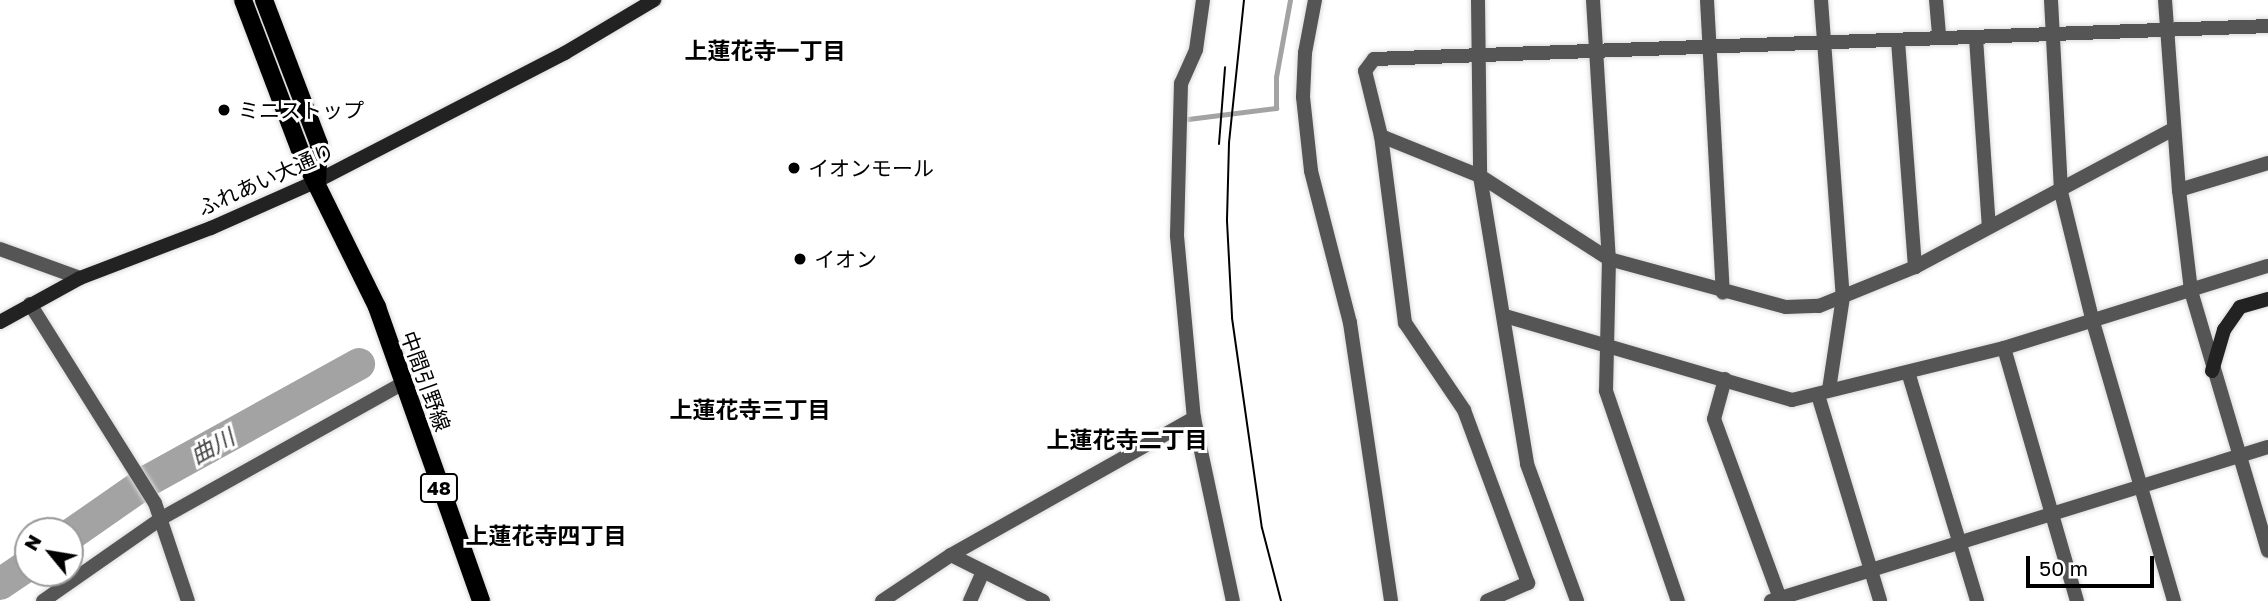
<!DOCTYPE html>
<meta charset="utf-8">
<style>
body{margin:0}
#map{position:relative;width:2268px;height:601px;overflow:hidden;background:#fff;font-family:"Golos Text","Noto Sans JP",sans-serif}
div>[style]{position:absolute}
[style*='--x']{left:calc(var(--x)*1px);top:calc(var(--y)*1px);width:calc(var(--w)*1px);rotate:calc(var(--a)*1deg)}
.stream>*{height:5px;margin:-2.5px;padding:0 2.5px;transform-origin:2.5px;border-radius:2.5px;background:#a3a3a3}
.river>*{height:32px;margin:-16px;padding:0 16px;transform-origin:16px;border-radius:16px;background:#a3a3a3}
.roads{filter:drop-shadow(0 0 2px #dbdbdb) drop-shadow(0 0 2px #dbdbdb)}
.street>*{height:14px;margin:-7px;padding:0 7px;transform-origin:7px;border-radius:7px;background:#555}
.secondary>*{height:14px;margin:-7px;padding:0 7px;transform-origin:7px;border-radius:7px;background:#222}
.primary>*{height:18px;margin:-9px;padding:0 9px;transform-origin:9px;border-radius:9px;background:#000}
.tram>*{height:2px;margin:-1px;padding:0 1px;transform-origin:1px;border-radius:1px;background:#000}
.dots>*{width:19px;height:19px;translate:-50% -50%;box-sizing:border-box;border:4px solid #fff;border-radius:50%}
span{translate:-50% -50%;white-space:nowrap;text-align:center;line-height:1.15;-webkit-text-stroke:6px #fff;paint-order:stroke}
.shield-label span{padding:2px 5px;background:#fff;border:2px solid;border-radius:5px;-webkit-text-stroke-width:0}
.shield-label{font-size:19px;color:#000;font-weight:700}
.poi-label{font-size:21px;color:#000}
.left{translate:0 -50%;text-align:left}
.street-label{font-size:21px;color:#000}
.neighbourhood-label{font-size:23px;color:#000;font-weight:700}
.water-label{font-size:23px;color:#444;font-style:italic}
.north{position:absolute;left:14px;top:517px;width:70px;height:70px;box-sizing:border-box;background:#fff;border:2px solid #999;border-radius:50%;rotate:300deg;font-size:19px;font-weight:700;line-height:28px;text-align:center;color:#000}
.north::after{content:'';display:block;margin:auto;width:24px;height:32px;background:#000;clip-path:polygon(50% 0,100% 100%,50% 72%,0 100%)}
.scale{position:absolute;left:2026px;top:556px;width:128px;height:32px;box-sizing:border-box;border:4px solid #000;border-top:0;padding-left:9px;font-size:21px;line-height:24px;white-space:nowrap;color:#000;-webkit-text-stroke:5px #fff;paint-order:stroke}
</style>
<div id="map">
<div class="stream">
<i style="--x:1188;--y:119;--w:89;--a:-7.1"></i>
<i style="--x:1276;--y:108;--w:31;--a:-90"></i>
<i style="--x:1276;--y:77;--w:78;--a:-79.7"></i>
</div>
<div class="river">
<i style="--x:70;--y:535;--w:96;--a:-34.8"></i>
<i style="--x:149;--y:480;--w:240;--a:-28.9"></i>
<i style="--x:0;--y:584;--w:34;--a:-34"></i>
</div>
<div class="roads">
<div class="street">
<i style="--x:1203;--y:0;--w:50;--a:98"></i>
<i style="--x:1196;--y:50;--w:36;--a:114"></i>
<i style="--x:1181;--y:83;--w:153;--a:91.5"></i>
<i style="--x:1177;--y:236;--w:183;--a:84.7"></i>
<i style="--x:1194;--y:418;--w:187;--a:78"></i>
<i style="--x:1315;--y:0;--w:54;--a:100.7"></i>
<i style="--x:1305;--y:53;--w:44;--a:92.6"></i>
<i style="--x:1303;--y:97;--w:74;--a:83.8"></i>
<i style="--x:1311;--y:171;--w:157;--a:75.6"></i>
<i style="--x:1350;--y:323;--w:281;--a:81.6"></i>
<i style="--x:1478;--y:0;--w:176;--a:89.3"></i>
<i style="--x:1480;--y:176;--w:292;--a:80.7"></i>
<i style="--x:1527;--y:464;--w:146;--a:69.9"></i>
<i style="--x:1593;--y:0;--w:259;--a:86.5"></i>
<i style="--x:1609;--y:259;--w:132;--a:91.3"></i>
<i style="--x:1606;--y:391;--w:222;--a:71.1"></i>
<i style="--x:1707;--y:0;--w:293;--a:86.9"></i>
<i style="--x:1821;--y:0;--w:298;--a:85.8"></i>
<i style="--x:1843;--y:297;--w:94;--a:98.6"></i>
<i style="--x:1936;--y:0;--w:38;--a:85"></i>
<i style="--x:2051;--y:0;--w:192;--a:87"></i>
<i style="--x:2061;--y:192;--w:134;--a:76.2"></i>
<i style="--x:2093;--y:322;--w:291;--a:73.8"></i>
<i style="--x:2165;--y:0;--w:191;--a:85.8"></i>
<i style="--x:2179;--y:190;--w:102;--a:83.2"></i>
<i style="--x:2191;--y:291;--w:271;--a:73.5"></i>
<i style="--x:1976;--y:38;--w:189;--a:86.1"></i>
<i style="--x:1898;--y:41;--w:227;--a:85.7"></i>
<i style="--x:1381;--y:136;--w:107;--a:22"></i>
<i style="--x:1480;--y:176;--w:153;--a:32.8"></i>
<i style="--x:1609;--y:259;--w:183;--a:15.2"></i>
<i style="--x:1786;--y:307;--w:33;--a:-2"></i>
<i style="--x:1819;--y:306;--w:104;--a:-22.1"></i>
<i style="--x:1915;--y:267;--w:293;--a:-28.1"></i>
<i style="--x:2179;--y:190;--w:93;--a:-16.9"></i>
<i style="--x:0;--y:249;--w:85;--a:19.9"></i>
<i style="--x:30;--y:304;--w:235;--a:57.9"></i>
<i style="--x:155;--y:503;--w:103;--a:71.4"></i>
<i style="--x:1505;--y:316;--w:299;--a:16.3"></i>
<i style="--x:1792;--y:400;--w:218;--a:-13.8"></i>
<i style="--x:2004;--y:348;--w:276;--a:-17.3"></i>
<i style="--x:2004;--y:348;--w:263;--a:73.9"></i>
<i style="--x:1908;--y:372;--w:239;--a:73.2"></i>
<i style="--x:1725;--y:379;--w:41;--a:105.4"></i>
<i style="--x:1714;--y:419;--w:194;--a:69.8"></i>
<i style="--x:1818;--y:395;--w:215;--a:73.2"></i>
<i style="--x:951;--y:555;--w:103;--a:26.6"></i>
<i style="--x:43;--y:601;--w:145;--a:-34.9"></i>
<i style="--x:162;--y:518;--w:277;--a:-29.2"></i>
<i style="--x:882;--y:601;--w:83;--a:-33.7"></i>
<i style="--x:951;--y:555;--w:279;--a:-29.4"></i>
<i style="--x:970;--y:601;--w:32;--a:-66"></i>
<i style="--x:1487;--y:601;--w:45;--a:-23.7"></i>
<i style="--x:1528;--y:583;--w:184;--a:-110.3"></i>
<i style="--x:1464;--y:410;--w:105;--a:-124.1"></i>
<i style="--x:1405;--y:323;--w:189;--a:-97.3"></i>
<i style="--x:1381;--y:136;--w:67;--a:-103.8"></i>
<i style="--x:1365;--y:71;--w:15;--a:-53"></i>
<i style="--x:1374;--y:59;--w:895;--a:-2.11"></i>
<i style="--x:1771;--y:601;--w:520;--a:-17.22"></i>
</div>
<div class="secondary">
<i style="--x:0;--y:322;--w:91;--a:-28.8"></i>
<i style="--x:80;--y:278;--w:140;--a:-20.9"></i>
<i style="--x:211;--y:228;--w:116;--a:-23.9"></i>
<i style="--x:317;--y:181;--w:279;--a:-27.3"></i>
<i style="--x:565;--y:53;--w:104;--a:-30.8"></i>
<i style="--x:2212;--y:371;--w:43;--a:-73.7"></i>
<i style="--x:2224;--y:330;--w:28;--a:-55"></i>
<i style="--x:2240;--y:307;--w:29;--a:-16"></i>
</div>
<div class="primary">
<i style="--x:243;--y:0;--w:164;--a:69.2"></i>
<i style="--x:301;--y:153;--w:172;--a:63.7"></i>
<i style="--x:377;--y:307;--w:312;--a:70.5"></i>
<i style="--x:264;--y:0;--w:154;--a:69.1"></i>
<i style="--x:319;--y:144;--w:35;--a:93"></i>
</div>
</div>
<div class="tram">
<i style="--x:1244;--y:0;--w:144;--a:96"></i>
<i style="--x:1229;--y:143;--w:78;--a:91.5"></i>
<i style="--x:1227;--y:221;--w:97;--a:87"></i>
<i style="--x:1232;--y:318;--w:212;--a:81.9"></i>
<i style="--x:1262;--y:528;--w:75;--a:75.4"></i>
<i style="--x:1219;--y:144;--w:77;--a:-85.5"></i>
</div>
<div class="dots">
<i style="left:224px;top:110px;background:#000"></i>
<i style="left:794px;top:168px;background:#000"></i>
<i style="left:800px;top:259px;background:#000"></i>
</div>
<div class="shield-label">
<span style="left:439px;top:488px">48</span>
</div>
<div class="poi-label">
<span class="left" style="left:238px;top:110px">ミニストップ</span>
<span class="left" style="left:808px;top:168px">イオンモール</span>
<span class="left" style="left:814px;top:259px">イオン</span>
</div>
<div class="street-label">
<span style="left:266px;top:179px;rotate:-24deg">ふれあい大通り</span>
<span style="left:426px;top:381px;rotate:70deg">中間引野線</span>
</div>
<div class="neighbourhood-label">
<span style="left:765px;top:50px">上蓮花寺一丁目</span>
<span style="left:750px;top:409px">上蓮花寺三丁目</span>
<span style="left:1127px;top:439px">上蓮花寺二丁目</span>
<span style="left:546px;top:535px">上蓮花寺四丁目</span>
</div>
<div class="water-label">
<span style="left:212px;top:446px;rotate:-29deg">曲川</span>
</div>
<div class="north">N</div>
<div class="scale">50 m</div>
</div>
